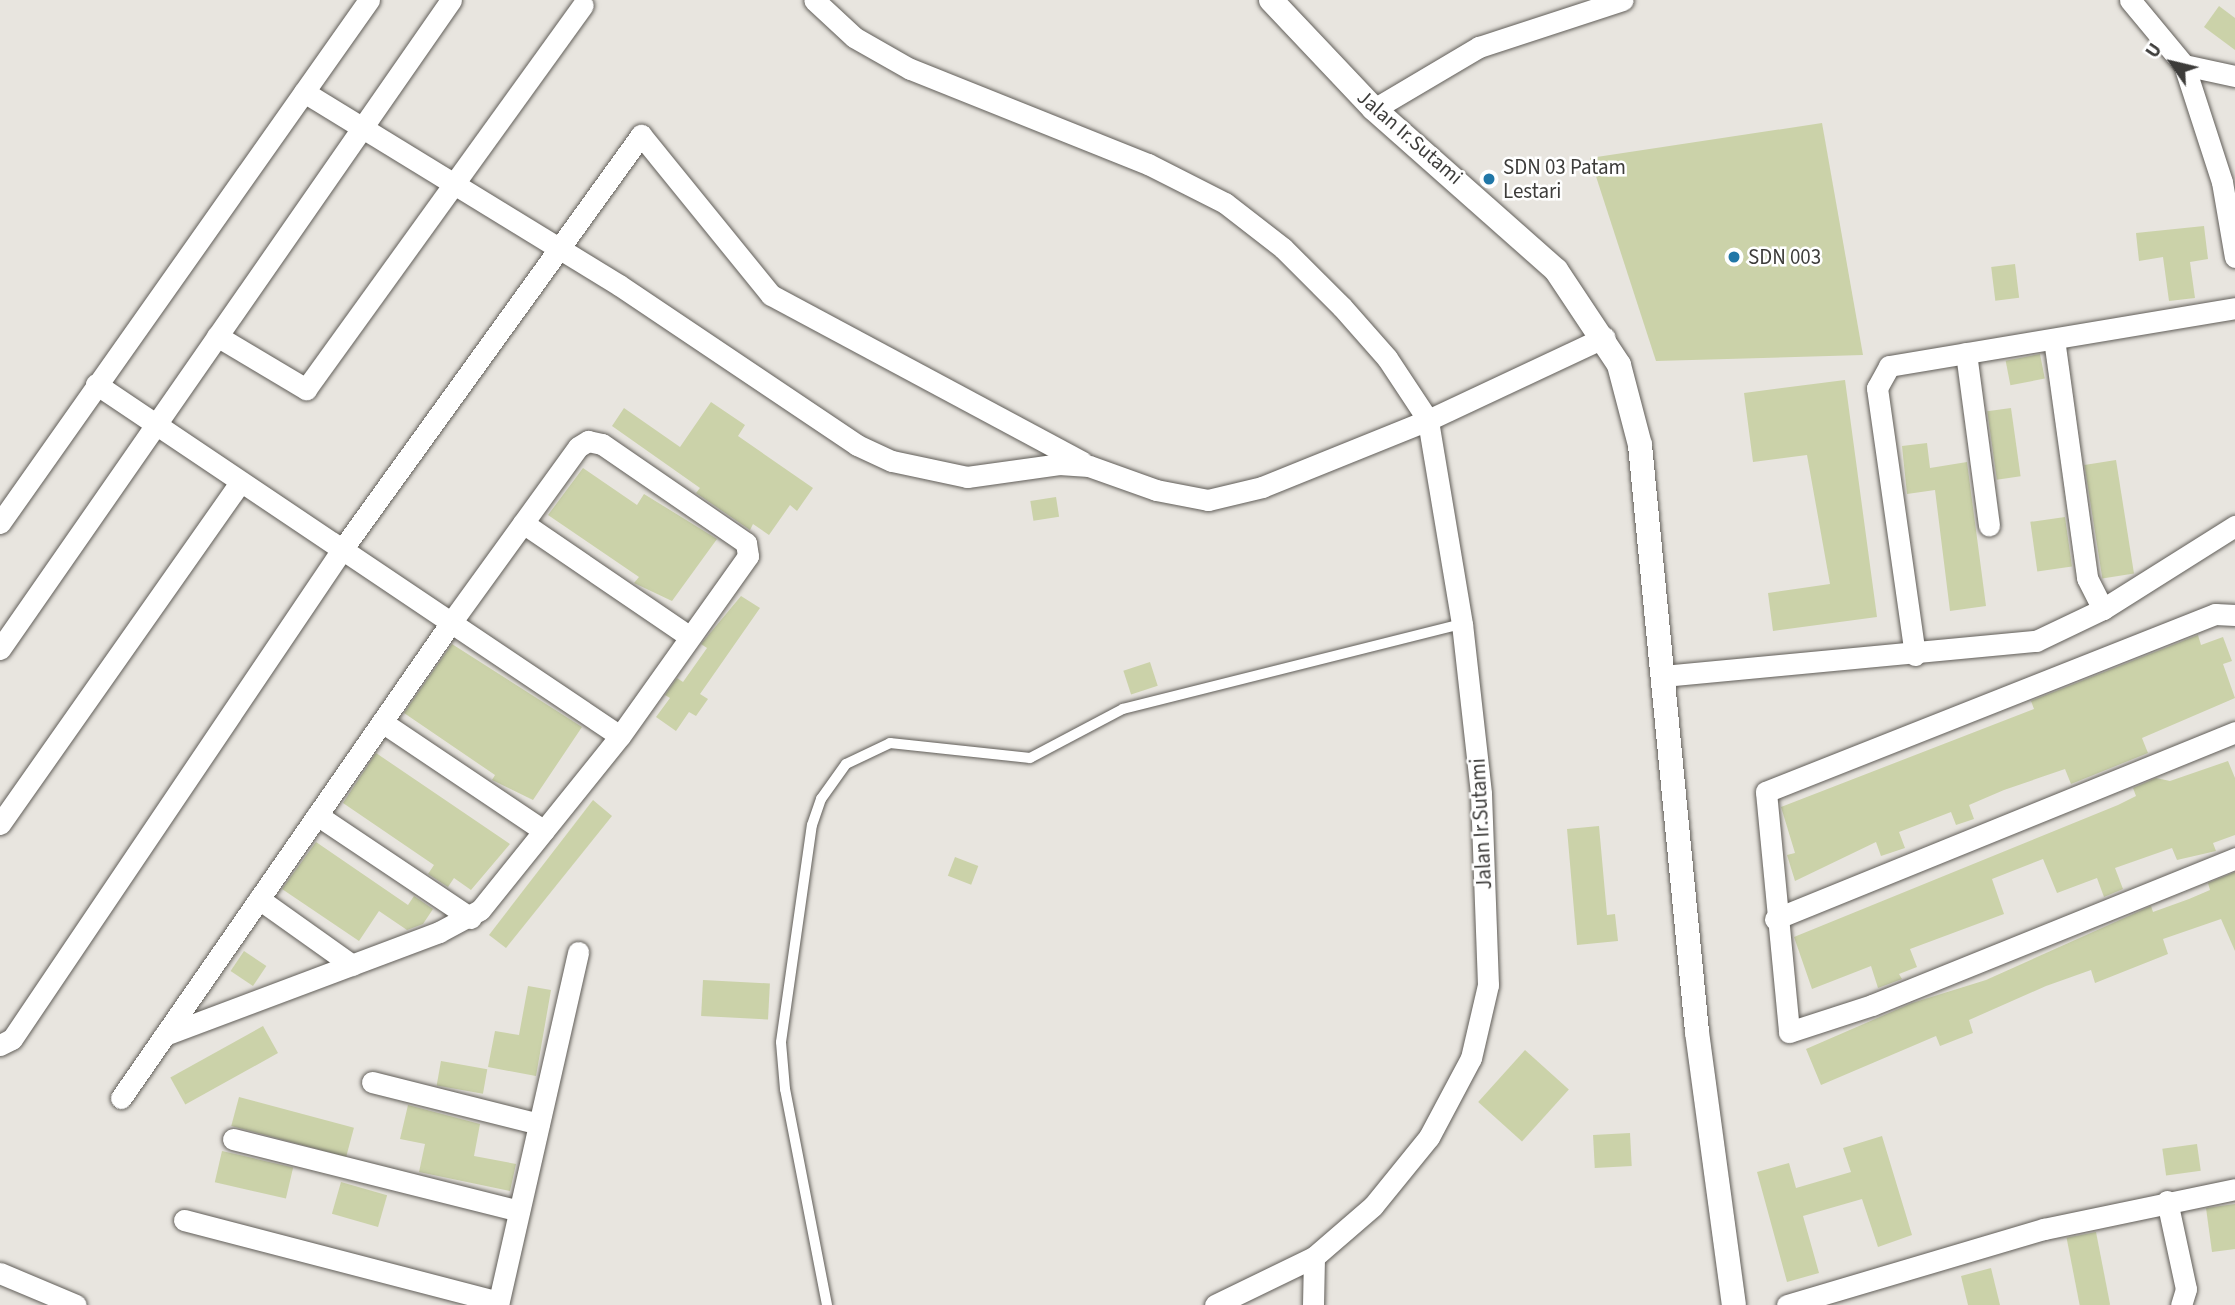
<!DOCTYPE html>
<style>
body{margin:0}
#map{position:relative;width:2235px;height:1305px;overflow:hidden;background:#e8e5df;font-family:"Source Sans 3",sans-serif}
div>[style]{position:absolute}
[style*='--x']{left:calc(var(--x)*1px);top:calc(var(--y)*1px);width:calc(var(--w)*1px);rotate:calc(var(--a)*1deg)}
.building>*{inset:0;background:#cbd2a9;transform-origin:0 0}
.roads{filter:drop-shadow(0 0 2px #615e59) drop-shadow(0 0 2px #615e59)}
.service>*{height:10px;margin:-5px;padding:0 5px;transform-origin:5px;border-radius:5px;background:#fff}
.minor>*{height:21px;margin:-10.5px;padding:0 10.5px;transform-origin:10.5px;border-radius:10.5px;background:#fff}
.tertiary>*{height:24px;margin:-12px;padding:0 12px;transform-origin:12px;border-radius:12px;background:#fff}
.dots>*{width:19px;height:19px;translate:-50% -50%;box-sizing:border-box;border:4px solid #fff;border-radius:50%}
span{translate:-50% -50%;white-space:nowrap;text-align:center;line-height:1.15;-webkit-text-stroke:5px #fff;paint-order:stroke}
.street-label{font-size:21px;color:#3d3c3a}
.poi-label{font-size:21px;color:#3d3c3a}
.left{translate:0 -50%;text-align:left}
.north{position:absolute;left:2137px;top:28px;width:70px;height:70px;-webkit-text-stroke:5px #fff;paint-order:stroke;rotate:304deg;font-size:19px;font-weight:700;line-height:28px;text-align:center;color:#3d3c3a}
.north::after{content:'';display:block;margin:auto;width:24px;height:32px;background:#3d3c3a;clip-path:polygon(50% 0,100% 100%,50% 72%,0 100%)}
</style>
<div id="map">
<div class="building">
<i style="clip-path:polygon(2219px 6px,2235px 18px,2235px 50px,2204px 27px)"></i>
<i style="clip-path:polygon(1822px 123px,1863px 355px,1656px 361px,1590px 158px)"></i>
<i style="clip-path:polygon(2204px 226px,2208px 259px,2190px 262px,2195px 298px,2169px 301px,2163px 257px,2139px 261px,2136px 233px)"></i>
<i style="left:2015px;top:264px;width:34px;height:24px;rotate:83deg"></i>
<i style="left:2040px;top:354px;width:25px;height:35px;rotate:79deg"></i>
<i style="clip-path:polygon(1845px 380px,1877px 617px,1773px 631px,1768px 593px,1830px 584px,1807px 455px,1753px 462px,1744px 393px)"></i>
<i style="clip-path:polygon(711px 402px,745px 425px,738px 436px,813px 488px,797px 511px,790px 505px,769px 535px,753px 524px,750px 530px,696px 493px,700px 488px,612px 426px,624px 408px,680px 447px)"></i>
<i style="left:2011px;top:408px;width:69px;height:24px;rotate:82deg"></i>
<i style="clip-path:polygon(1927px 443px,1930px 468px,1967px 462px,1986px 606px,1950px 611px,1935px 490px,1907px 494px,1902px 446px)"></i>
<i style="left:2116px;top:460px;width:115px;height:32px;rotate:81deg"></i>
<i style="clip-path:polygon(583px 468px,637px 505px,644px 494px,717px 539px,672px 601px,634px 583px,639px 577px,548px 515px)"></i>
<i style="left:1056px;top:497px;width:20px;height:26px;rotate:81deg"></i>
<i style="left:2065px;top:517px;width:50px;height:35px;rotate:82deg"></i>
<i style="clip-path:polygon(741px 596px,760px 608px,700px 694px,708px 699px,696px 716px,689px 712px,676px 731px,656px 717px,670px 698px,665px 695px,677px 678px,683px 682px,707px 648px,701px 644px)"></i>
<i style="clip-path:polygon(2198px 635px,2201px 645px,2223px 637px,2232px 661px,2223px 664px,2235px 698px,2142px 738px,2148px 753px,2071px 784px,2065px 769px,2004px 790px,1969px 805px,1974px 819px,1956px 825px,1951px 812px,1899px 832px,1905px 848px,1881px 856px,1876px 842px,1795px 881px,1787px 855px,1795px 853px,1781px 807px,2034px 709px,2031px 701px)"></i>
<i style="clip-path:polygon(452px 644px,582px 727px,533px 800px,492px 780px,495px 775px,404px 713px)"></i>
<i style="left:1150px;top:662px;width:25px;height:28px;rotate:72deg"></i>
<i style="clip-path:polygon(376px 753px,510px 844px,471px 890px,454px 878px,448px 887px,428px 874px,434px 865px,343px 803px)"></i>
<i style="clip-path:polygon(2228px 761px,2235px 778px,2235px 835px,2213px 843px,2216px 851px,2177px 860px,2172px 848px,2115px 868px,2123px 889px,2104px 897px,2097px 878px,2057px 893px,2043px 859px,1992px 879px,2004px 914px,1910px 949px,1917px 967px,1899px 974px,1902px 979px,1878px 988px,1871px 966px,1812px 989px,1794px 937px,2118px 805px,2136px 796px,2133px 788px,2156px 778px,2170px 781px)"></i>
<i style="clip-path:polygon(593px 800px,612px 816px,506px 948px,489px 935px)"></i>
<i style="clip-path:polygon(1599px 826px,1607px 915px,1615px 914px,1618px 941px,1577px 945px,1567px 829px)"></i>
<i style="clip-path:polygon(316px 842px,408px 905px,414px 896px,433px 909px,423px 924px,407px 930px,379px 911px,359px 941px,282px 889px)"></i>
<i style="left:955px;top:857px;width:25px;height:20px;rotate:21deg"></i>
<i style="clip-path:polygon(2235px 872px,2235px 951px,2221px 919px,2163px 939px,2168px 954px,2095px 983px,2091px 970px,2046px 986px,1969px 1020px,1973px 1033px,1940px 1046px,1936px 1036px,1821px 1085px,1806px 1049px,1912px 1003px,1986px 980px,2151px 906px,2153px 912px,2189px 899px,2210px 890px,2208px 883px)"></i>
<i style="left:244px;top:951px;width:27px;height:24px;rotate:34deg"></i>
<i style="left:703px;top:980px;width:67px;height:36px;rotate:3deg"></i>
<i style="clip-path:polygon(528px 986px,551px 990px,536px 1076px,488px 1067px,495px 1031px,519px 1035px)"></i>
<i style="left:263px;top:1026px;width:31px;height:106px;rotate:61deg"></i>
<i style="left:1525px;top:1050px;width:59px;height:70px;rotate:42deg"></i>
<i style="left:441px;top:1061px;width:47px;height:25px;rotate:10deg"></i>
<i style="left:239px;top:1097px;width:119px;height:30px;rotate:15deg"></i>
<i style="clip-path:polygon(408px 1105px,480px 1124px,474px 1156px,516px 1164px,510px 1191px,419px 1172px,425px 1144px,400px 1139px)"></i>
<i style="left:1630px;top:1133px;width:33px;height:37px;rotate:87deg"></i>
<i style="clip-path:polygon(1882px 1136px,1912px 1235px,1878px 1247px,1862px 1199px,1803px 1216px,1819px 1273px,1787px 1282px,1757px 1172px,1789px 1163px,1796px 1188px,1851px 1172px,1843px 1148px)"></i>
<i style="left:2197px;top:1144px;width:27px;height:35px;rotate:82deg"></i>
<i style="left:222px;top:1151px;width:73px;height:32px;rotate:13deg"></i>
<i style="left:341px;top:1182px;width:48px;height:33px;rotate:16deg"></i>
<i style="clip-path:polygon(2235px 1204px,2235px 1249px,2212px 1252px,2206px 1208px)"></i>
<i style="left:2096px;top:1232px;width:74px;height:30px;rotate:79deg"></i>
<i style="clip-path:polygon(1991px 1268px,2000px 1305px,1968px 1305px,1961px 1276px)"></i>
</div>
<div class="roads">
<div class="service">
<i style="--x:827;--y:1305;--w:220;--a:-101"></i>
<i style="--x:785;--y:1089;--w:47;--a:-94.9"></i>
<i style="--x:781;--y:1042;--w:219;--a:-81.9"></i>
<i style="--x:812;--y:825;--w:28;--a:-71"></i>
<i style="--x:821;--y:799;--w:43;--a:-54.5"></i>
<i style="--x:846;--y:764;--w:49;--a:-25.5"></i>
<i style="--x:890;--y:743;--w:141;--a:6.1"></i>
<i style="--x:1030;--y:758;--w:105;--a:-27.8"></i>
<i style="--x:1123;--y:709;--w:349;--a:-14.1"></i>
</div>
<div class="minor">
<i style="--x:2130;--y:0;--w:85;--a:50.3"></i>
<i style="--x:2184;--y:65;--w:52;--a:12.2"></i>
<i style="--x:2184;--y:65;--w:123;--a:72"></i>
<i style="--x:2222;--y:182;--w:76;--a:80.2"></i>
<i style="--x:304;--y:92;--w:369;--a:31.5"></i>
<i style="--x:619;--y:285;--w:287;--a:33.9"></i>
<i style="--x:857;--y:445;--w:38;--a:25"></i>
<i style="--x:892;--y:461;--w:77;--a:12"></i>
<i style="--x:967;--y:477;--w:93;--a:-8"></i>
<i style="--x:1059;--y:464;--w:30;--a:4"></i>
<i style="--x:1089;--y:466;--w:71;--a:19.7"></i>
<i style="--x:1156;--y:490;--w:53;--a:10.9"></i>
<i style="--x:1208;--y:500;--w:56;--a:-13.5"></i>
<i style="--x:1262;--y:487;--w:179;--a:-22"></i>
<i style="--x:1428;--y:420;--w:74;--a:-123.5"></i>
<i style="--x:1387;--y:358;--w:68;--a:-131.4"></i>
<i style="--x:1342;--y:307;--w:83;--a:-135"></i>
<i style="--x:1283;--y:248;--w:73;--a:-142.2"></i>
<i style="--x:1225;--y:203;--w:86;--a:-153.1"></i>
<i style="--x:1148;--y:164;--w:256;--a:-158.2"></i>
<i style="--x:910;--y:69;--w:64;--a:-150.3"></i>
<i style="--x:854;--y:37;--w:54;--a:-137.2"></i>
<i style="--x:1374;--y:109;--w:122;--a:-30.6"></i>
<i style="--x:1479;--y:47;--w:151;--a:-18.1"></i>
<i style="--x:217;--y:336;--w:104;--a:30.8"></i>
<i style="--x:306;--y:389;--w:473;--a:-54.2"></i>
<i style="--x:2054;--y:339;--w:241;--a:82.1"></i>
<i style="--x:2087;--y:578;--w:35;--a:63"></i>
<i style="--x:1966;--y:353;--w:174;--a:82.4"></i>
<i style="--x:96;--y:384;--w:631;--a:33.89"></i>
<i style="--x:0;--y:523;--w:640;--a:-54.8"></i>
<i style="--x:523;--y:523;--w:202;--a:34.3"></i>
<i style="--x:2235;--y:615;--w:20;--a:-177"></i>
<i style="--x:2215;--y:614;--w:483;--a:158.4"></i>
<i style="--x:1766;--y:792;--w:241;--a:84.5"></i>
<i style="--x:1789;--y:1032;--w:87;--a:-18"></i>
<i style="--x:1872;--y:1005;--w:392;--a:-22"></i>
<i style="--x:0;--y:649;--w:790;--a:-55.2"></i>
<i style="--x:1915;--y:655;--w:270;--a:-98.1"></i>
<i style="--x:1877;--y:388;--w:25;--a:-61"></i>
<i style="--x:1889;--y:366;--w:351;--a:-9.5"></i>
<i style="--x:1663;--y:676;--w:375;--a:-5.4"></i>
<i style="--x:2036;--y:641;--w:74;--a:-25.5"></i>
<i style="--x:2103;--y:609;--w:156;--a:-32.2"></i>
<i style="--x:382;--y:722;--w:195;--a:33.9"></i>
<i style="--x:317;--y:815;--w:185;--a:33.8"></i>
<i style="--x:0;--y:824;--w:417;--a:-54.9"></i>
<i style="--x:259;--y:899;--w:114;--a:35.4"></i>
<i style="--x:1775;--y:919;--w:497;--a:-22.1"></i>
<i style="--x:0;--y:1045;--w:13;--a:-27"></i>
<i style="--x:12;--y:1039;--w:589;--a:-56.01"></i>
<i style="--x:341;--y:551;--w:513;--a:-54.2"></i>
<i style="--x:641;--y:135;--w:206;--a:50.9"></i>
<i style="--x:771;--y:295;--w:353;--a:28.2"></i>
<i style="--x:372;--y:1082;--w:172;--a:14.1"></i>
<i style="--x:121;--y:1098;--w:577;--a:-55.24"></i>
<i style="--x:450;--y:624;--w:218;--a:-54.1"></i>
<i style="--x:578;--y:447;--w:12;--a:-31"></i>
<i style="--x:588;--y:441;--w:14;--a:12"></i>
<i style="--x:602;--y:444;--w:175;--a:34.5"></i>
<i style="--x:746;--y:543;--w:13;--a:81"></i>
<i style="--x:748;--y:556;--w:221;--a:125.4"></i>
<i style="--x:620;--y:736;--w:223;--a:128.8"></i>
<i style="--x:480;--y:910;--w:47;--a:151.8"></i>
<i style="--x:439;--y:932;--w:293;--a:159.4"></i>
<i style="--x:233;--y:1139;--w:295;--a:14.1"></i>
<i style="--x:2167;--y:1201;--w:90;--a:77.8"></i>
<i style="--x:2186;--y:1289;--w:17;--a:107"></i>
<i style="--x:184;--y:1220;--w:325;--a:14.6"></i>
<i style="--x:0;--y:1273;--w:82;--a:22.8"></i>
<i style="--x:498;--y:1305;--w:362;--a:-77.2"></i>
<i style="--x:1215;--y:1305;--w:110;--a:-25.9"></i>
<i style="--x:1314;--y:1257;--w:78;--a:-40.8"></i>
<i style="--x:1373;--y:1206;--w:89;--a:-50.9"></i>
<i style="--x:1429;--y:1137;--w:89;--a:-62"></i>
<i style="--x:1471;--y:1058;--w:75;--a:-76.9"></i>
<i style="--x:1488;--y:985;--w:192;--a:-92.1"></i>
<i style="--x:1481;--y:793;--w:170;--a:-96.4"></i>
<i style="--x:1462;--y:624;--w:207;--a:-99.5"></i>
<i style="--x:1428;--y:420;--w:195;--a:-25.1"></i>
<i style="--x:1313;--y:1305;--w:48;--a:-88.8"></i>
<i style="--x:1787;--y:1305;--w:268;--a:-16.5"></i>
<i style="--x:2044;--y:1229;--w:195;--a:-11.8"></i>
</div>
<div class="tertiary">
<i style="--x:1271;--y:0;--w:150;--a:46.6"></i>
<i style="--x:1374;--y:109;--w:243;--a:41.5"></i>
<i style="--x:1556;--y:270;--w:114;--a:56.4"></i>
<i style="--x:1619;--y:365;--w:83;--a:75.3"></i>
<i style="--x:1640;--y:445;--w:590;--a:84.45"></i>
<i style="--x:1697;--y:1032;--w:275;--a:82.3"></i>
</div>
</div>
<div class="dots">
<i style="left:1489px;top:179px;background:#2177a7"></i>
<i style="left:1734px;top:257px;background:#2177a7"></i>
</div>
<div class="street-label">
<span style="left:1410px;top:137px;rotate:41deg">Jalan Ir.Sutami</span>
<span style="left:1481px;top:824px;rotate:-93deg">Jalan Ir.Sutami</span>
</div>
<div class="poi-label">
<span class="left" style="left:1503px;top:179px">SDN 03 Patam<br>Lestari</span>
<span class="left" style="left:1748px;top:257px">SDN 003</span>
</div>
<div class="north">U</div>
</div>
